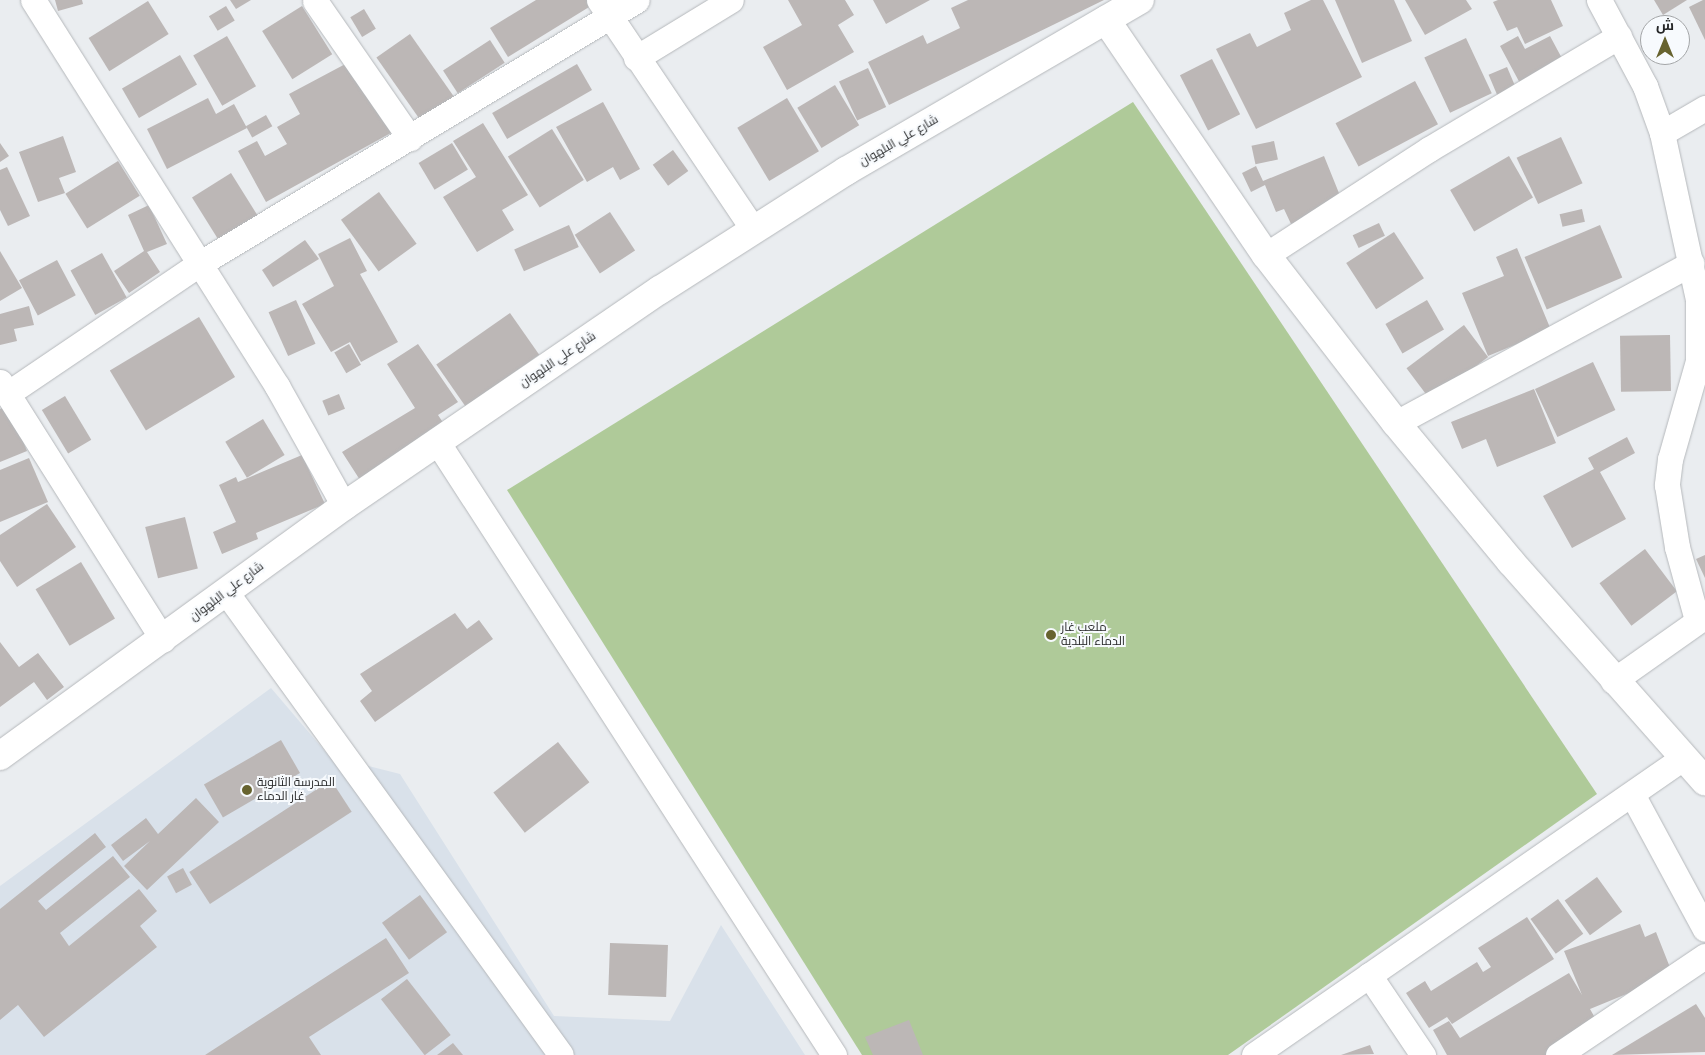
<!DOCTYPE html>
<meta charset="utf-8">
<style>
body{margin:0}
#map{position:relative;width:1705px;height:1055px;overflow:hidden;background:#eaedf0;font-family:Figtree,Cairo,sans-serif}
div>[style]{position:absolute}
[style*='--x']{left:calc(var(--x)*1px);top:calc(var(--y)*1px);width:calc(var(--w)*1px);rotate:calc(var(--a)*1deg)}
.built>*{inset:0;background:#d9e1ea}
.green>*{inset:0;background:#afca99}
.building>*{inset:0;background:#bcb7b6;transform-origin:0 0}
.roads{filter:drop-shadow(0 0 1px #b5b8bb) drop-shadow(0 0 1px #b5b8bb)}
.minor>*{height:25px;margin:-12.5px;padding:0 12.5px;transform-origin:12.5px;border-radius:12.5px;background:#fff}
.tertiary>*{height:28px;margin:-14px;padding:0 14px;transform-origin:14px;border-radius:14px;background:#fff}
.dots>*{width:14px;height:14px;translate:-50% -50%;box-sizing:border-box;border:2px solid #f7fafd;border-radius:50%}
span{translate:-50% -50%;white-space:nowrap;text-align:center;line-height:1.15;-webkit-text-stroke:4px #f7fafd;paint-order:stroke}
.street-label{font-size:12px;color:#252627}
.poi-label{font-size:12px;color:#252627}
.left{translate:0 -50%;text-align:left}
.north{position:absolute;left:1640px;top:15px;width:50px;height:50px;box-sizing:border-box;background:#f7fafd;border:1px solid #a3a5a7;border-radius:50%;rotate:0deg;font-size:14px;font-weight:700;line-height:20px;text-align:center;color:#252627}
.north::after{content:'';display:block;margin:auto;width:18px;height:22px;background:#67632f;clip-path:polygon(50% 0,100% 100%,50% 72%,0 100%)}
</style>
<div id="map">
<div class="built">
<i style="clip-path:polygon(271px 688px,329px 756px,400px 774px,554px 1016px,670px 1021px,721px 925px,805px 1055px,0 1055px,0 886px)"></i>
</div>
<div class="green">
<i style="clip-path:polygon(1133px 102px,1597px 794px,1228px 1055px,862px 1055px,507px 490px)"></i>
</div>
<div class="building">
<i style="clip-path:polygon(55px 0,82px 0,83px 4px,58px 11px)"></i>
<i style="clip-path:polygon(230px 0,251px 0,236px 9px)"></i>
<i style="clip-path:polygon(536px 0,591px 0,594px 4px,508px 57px,490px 28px)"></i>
<i style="clip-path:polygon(788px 0,845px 0,854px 15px,838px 25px,854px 52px,787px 90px,763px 47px,802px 25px)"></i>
<i style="clip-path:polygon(873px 0,930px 0,886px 24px)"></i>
<i style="clip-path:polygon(968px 0,1104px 0,889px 105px,868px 62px,923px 35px,927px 44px,960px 28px,951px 8px)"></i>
<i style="clip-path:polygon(1311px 0,1323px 0,1362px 77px,1256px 129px,1216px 49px,1250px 33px,1257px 47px,1291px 30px,1284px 13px)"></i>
<i style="clip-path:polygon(1335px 0,1394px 0,1412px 41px,1362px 63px)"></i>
<i style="clip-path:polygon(1405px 0,1466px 0,1472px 9px,1425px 35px)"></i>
<i style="clip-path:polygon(1498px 0,1551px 0,1563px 26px,1525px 44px,1517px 27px,1507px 31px,1493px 2px)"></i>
<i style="clip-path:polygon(1654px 0,1687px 0,1663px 15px)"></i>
<i style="clip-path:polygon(1703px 0,1705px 0,1705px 40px,1689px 7px)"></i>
<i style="left:148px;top:1px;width:39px;height:70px;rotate:58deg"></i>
<i style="left:226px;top:6px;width:17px;height:20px;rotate:59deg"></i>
<i style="left:302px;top:6px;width:57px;height:47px;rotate:58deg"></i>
<i style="left:364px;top:9px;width:23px;height:16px;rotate:59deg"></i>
<i style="left:410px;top:34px;width:81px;height:41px;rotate:55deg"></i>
<i style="left:227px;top:36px;width:58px;height:39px;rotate:60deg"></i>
<i style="clip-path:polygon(1518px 36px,1525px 49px,1550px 36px,1565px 64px,1522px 87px,1500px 46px)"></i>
<i style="left:1466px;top:38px;width:61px;height:46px;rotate:65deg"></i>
<i style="left:490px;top:40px;width:27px;height:56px;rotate:57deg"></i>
<i style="left:180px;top:55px;width:34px;height:67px;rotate:60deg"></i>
<i style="left:1212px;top:59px;width:62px;height:36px;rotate:63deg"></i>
<i style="clip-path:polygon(351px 61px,398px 129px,266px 202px,238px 151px,257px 141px,265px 156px,287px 144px,277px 127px,300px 114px,289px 94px)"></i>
<i style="left:577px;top:64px;width:30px;height:98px;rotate:60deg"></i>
<i style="left:1507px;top:67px;width:28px;height:20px;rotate:67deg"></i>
<i style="left:868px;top:68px;width:43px;height:32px;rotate:65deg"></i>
<i style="left:1415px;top:81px;width:49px;height:90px;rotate:62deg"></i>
<i style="left:835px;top:85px;width:47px;height:44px;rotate:59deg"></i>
<i style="clip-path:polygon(208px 98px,216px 114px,234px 104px,247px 128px,167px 169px,147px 129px)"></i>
<i style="left:787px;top:98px;width:62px;height:58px;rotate:59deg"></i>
<i style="clip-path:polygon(603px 102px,640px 169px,620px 180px,613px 167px,587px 182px,556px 127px)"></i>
<i style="left:266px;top:115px;width:13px;height:23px;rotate:61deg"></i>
<i style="clip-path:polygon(483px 123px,528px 195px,502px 210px,514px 230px,477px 252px,443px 197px,476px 177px,453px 141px)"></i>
<i style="left:552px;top:129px;width:60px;height:52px;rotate:58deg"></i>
<i style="clip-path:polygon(63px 136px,76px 172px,59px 178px,65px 193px,38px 202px,19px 152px)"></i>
<i style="left:1561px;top:137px;width:51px;height:49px;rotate:65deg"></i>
<i style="left:1274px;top:141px;width:19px;height:23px;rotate:78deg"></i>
<i style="clip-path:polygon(0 143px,9px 156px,0 162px)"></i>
<i style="left:452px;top:143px;width:31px;height:39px;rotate:59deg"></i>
<i style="left:673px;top:150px;width:26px;height:25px;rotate:54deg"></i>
<i style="clip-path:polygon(1324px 156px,1343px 203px,1291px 224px,1284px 209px,1276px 212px,1265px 185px,1251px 192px,1242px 173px,1256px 166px,1263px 181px)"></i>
<i style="left:1509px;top:156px;width:48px;height:68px;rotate:60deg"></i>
<i style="left:118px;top:161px;width:41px;height:62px;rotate:58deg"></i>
<i style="clip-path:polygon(7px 167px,30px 216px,8px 226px,0 210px,0 170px)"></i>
<i style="left:231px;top:173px;width:51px;height:46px;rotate:58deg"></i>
<i style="left:379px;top:192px;width:64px;height:47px;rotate:54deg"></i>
<i style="clip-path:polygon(149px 205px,167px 244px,147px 252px,160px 272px,129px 293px,114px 271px,144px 251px,128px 215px)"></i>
<i style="left:1582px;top:209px;width:13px;height:23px;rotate:77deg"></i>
<i style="left:610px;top:212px;width:46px;height:42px;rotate:57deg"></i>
<i style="left:1379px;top:223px;width:14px;height:29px;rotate:65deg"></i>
<i style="left:569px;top:225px;width:24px;height:60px;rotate:66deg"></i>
<i style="left:1600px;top:225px;width:57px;height:82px;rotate:67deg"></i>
<i style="left:1394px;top:232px;width:55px;height:57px;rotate:57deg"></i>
<i style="clip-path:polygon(350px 238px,367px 271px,360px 274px,398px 342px,361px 362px,350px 342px,331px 352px,302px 304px,334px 286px,318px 254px)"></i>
<i style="clip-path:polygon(305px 240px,319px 259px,273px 287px,262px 270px)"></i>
<i style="clip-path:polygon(1517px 248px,1551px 330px,1488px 356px,1462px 293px,1504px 276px,1496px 257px)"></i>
<i style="clip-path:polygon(0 251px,22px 288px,0 301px)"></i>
<i style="left:102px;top:253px;width:51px;height:36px;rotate:61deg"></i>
<i style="left:57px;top:260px;width:40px;height:43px;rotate:62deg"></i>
<i style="left:296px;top:300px;width:48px;height:30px;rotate:66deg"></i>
<i style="left:1427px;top:300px;width:34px;height:48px;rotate:60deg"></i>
<i style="clip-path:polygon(29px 306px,34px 325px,14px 329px,17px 341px,0 345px,0 314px)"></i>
<i style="left:510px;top:313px;width:51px;height:90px;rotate:55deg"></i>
<i style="left:199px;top:317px;width:70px;height:104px;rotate:59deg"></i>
<i style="left:1464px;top:325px;width:40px;height:72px;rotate:53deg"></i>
<i style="left:1670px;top:335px;width:56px;height:50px;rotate:89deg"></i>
<i style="left:349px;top:344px;width:24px;height:17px;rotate:60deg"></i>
<i style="clip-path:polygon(418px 344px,458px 402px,438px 415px,446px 427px,360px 480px,342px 452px,415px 408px,387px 364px)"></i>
<i style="left:1593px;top:362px;width:53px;height:64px;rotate:65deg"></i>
<i style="clip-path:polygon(1534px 389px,1556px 443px,1497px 467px,1486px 439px,1462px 449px,1451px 422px)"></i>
<i style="left:339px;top:394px;width:16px;height:18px;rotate:68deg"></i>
<i style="left:65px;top:396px;width:51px;height:27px;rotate:59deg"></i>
<i style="clip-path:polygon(9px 405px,27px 451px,0 462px,0 409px)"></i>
<i style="left:263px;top:419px;width:42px;height:44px;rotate:59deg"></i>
<i style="clip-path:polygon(1627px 437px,1635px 453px,1600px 472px,1626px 519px,1572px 548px,1543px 496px,1594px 469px,1588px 458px)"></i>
<i style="clip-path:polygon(302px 455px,325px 504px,256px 533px,258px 539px,222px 554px,213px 532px,236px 522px,219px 485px,236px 477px,238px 482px)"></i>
<i style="clip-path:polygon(29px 458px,48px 502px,0 522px,0 470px)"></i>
<i style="clip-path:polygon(47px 504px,76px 547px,17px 587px,0 561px,0 535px)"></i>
<i style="left:185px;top:517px;width:53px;height:41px;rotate:76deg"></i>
<i style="left:1645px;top:549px;width:53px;height:57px;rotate:53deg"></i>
<i style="clip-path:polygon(1705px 555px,1705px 578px,1696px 559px)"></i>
<i style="left:81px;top:562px;width:66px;height:53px;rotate:59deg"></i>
<i style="clip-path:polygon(455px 613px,467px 629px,479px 620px,493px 639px,375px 722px,360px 701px,372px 691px,360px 674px)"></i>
<i style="clip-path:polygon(0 642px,19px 667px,38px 653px,64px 687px,47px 700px,34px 682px,0 707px)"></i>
<i style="left:281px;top:740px;width:38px;height:89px;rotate:60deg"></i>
<i style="left:558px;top:742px;width:51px;height:82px;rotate:52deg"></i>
<i style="left:331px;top:780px;width:38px;height:169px;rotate:57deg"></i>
<i style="clip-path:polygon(196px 798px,219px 822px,147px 890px,124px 866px,150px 841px,123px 861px,111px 845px,146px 818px,158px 834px)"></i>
<i style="clip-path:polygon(95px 833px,106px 847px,38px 901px,46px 910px,113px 856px,130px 877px,60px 933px,69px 946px,139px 889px,157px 911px,140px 926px,157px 947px,44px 1037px,18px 1005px,0 1020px,0 909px)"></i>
<i style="left:183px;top:868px;width:19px;height:18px;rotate:62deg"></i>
<i style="left:1597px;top:877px;width:43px;height:40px;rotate:54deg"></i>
<i style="left:420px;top:895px;width:46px;height:47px;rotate:54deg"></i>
<i style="left:1558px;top:899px;width:43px;height:34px;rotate:54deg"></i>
<i style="clip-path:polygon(1527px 917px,1554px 959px,1452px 1024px,1447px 1017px,1429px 1028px,1406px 993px,1425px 981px,1431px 991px,1477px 962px,1483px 972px,1491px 967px,1478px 948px)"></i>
<i style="clip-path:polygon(1640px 924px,1645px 937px,1656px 932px,1673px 975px,1590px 1009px,1599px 1025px,1546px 1055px,1447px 1055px,1433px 1030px,1449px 1021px,1460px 1038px,1569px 973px,1582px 995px,1564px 951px)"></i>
<i style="clip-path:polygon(386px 938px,409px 973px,309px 1037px,321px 1055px,205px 1055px)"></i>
<i style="left:610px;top:943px;width:58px;height:52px;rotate:2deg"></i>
<i style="left:407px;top:979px;width:71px;height:33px;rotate:52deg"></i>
<i style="clip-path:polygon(1696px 1004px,1705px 1018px,1705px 1052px,1612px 1055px)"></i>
<i style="clip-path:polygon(909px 1020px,923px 1055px,873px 1055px,865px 1037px)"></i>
<i style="clip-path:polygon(453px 1043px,463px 1055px,437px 1055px)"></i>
<i style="clip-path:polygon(1370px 1045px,1374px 1054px,1341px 1055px)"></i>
</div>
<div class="roads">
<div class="minor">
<i style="--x:33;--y:0;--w:457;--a:57.7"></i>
<i style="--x:277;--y:386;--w:137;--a:60.8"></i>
<i style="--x:599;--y:0;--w:276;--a:56.1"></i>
<i style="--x:1599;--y:0;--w:98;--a:61.9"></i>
<i style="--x:1645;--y:86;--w:50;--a:70.1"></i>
<i style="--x:1662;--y:133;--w:170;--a:77.8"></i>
<i style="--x:1698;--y:299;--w:62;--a:90"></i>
<i style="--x:1698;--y:361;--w:102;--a:105.9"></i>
<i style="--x:1670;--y:459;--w:26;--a:97"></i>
<i style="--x:1667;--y:485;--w:63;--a:80.8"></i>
<i style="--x:1677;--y:547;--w:76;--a:74.7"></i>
<i style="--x:315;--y:1;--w:167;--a:55.3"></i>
<i style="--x:636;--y:58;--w:111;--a:-31.4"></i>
<i style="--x:1662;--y:133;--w:50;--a:-30.2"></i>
<i style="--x:1266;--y:255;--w:194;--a:-33"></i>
<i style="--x:1429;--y:149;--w:221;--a:-30.7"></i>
<i style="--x:0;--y:382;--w:305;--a:57.7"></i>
<i style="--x:7;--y:394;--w:232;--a:-34.1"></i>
<i style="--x:199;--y:264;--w:511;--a:-31.08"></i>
<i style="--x:1396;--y:423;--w:336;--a:-28.4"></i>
<i style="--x:438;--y:443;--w:729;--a:57.09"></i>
<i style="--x:226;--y:592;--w:571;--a:54.11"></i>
<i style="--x:1613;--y:681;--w:113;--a:-35.2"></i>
<i style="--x:1633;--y:796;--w:151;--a:61.6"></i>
<i style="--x:1369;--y:975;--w:97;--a:56"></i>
<i style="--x:1254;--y:1055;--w:522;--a:-34.7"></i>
<i style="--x:1558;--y:1055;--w:177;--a:-34"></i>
</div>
<div class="tertiary">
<i style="--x:1106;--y:20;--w:284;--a:55.8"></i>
<i style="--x:1266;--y:255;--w:212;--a:52.3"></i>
<i style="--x:1396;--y:423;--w:180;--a:50.4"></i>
<i style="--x:1511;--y:562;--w:293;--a:48.5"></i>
<i style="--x:0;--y:756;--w:425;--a:-36"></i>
<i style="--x:344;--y:506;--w:383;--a:-34.4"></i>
<i style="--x:660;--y:290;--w:221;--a:-32.6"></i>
<i style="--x:846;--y:171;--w:340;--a:-30.2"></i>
</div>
</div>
<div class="dots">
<i style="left:1051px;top:635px;background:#67632f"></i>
<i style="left:247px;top:790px;background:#67632f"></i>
</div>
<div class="street-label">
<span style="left:899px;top:141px;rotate:-30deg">شارع علي البلهوان</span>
<span style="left:558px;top:360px;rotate:-34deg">شارع علي البلهوان</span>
<span style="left:227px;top:592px;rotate:-37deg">شارع علي البلهوان</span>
</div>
<div class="poi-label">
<span class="left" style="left:1061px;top:635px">ملعب غار<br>الدماء البلدية</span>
<span class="left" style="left:257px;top:790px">المدرسة الثانوية<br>غار الدماء</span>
</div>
<div class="north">ش</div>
</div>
